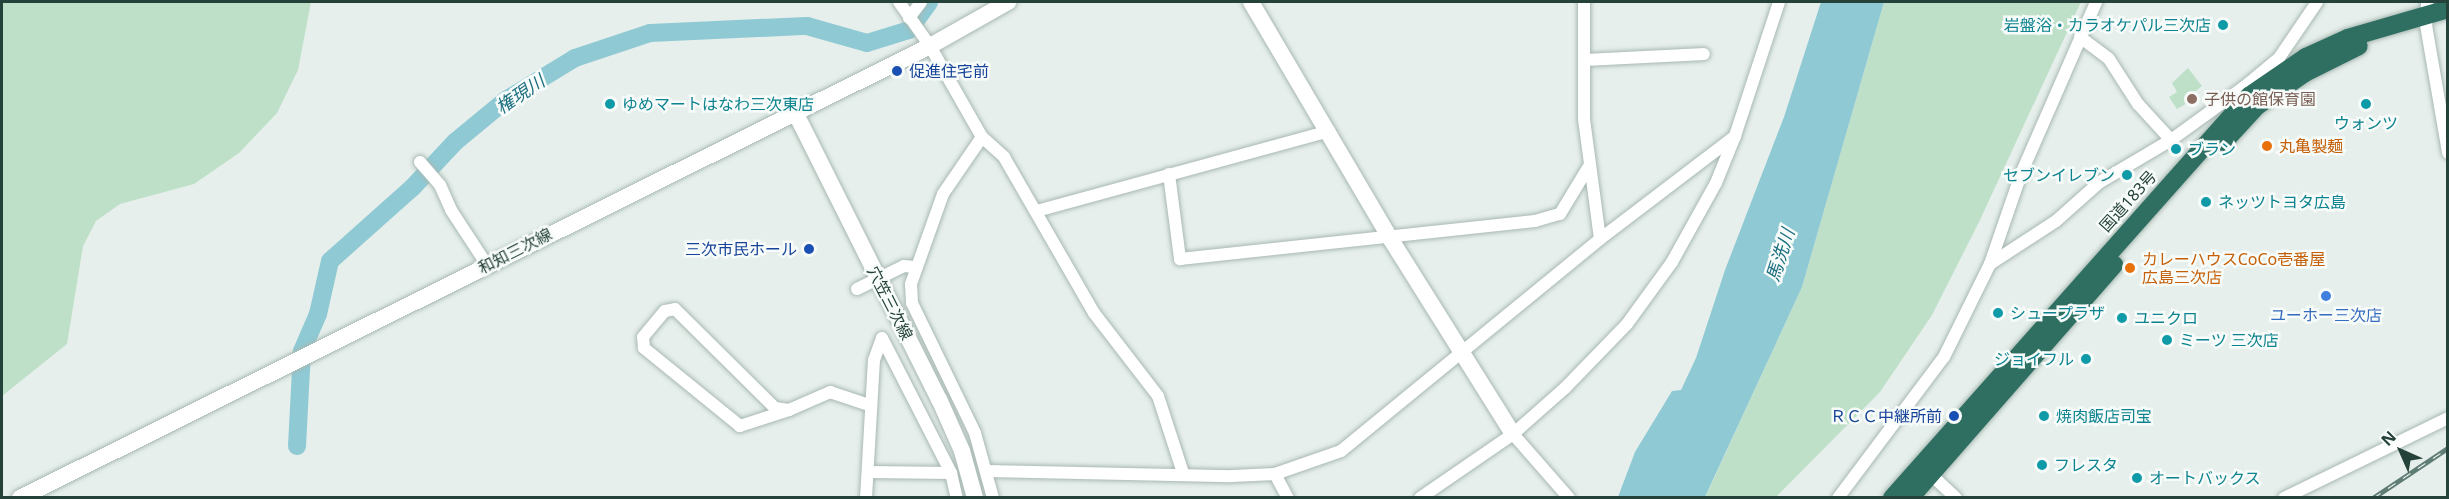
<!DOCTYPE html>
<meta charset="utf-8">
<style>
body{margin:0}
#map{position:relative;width:2449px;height:499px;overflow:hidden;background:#e6efeb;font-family:"Noto Sans","Noto Sans JP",sans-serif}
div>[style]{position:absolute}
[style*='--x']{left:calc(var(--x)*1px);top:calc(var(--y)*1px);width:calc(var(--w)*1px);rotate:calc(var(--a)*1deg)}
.green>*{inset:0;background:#bfe0c8}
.water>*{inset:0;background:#8ec9d4}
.river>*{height:18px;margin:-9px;padding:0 9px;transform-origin:9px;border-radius:9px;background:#8ec9d4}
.roads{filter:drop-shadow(0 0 2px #a8b8b2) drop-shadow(0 0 2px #a8b8b2)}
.street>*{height:12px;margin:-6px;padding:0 6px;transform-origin:6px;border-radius:6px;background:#fff}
.secondary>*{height:16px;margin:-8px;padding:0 8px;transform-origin:8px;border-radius:8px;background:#fff}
.highway>*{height:18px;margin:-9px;padding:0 9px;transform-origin:9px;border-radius:9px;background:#2f6f62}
.rail>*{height:5px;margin-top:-2.5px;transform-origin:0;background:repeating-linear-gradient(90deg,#f7fbf9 0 9px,#5f7d75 0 18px);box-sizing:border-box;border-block:2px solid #5f7d75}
.dots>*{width:16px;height:16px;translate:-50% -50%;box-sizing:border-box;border:3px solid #f7fbf9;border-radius:50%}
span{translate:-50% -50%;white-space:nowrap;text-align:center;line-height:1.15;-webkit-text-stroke:5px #f7fbf9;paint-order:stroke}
.culture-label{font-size:16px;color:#0d838f}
.right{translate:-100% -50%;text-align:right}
.left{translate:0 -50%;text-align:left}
.transit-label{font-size:16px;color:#164399}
.education-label{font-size:16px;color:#785e54}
.food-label{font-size:16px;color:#c56008}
.street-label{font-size:16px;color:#24423a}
.shop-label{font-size:16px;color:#366cbe}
.water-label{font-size:18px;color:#1c6f80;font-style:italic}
.frame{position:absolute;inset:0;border:3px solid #24423a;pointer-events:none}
.north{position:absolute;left:2371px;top:421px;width:60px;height:60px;-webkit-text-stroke:4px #f7fbf9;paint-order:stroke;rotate:315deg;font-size:16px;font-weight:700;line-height:24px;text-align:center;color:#24423a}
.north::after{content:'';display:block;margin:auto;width:21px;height:27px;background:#24423a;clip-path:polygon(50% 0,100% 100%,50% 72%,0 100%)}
</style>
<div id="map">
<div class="green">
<i style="clip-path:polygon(2px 2px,311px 2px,298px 70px,277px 113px,239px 153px,194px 184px,120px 204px,96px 221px,83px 246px,67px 344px,2px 396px)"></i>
<i style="clip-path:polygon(1884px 2px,2081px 2px,1979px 222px,1932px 315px,1880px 392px,1776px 497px,1705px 498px,1802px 287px)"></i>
<i style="clip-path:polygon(2188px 68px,2202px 86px,2193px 93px,2196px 98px,2177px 109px,2169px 97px,2177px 92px,2172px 83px)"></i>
</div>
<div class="water">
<i style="clip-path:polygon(1821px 2px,1884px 2px,1802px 287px,1705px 497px,1618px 497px,1635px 452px,1672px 391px,1681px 390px,1696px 358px,1725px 270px,1784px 117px)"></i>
</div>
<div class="river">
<i style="--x:297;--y:446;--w:95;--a:-87"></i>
<i style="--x:302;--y:351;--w:40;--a:-66.6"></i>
<i style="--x:318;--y:314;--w:54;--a:-77.2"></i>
<i style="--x:330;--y:261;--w:110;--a:-41.7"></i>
<i style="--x:412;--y:188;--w:63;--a:-46.9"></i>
<i style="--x:455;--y:142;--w:66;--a:-39.5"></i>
<i style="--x:506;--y:100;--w:81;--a:-31.3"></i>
<i style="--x:575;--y:58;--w:79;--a:-18.4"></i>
<i style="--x:650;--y:33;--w:157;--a:-2.6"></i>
<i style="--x:807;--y:26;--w:62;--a:15.8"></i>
<i style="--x:867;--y:43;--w:44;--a:-17.2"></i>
<i style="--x:909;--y:30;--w:34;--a:-54"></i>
</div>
<div class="roads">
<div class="street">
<i style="--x:899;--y:2;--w:54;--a:54.8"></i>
<i style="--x:930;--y:46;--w:105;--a:60.3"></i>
<i style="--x:982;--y:137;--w:30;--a:42"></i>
<i style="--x:1004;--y:157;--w:180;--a:60"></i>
<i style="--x:1094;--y:313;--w:105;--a:52.4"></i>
<i style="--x:1158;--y:396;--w:81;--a:72"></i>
<i style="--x:1584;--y:2;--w:117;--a:90"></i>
<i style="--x:1584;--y:119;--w:121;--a:82.4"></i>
<i style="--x:2427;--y:2;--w:23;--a:92"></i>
<i style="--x:2426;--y:25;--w:130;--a:80.2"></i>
<i style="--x:909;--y:18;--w:20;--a:-53"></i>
<i style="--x:2080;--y:37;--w:36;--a:37"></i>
<i style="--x:2109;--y:59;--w:54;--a:57.2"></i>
<i style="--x:2138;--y:104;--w:49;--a:47.5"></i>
<i style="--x:1586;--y:60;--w:118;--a:-2.9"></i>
<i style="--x:982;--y:137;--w:69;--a:124.4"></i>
<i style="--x:943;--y:194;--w:96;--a:109.6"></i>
<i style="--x:911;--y:284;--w:19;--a:87"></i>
<i style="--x:912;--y:303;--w:144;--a:64.1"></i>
<i style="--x:975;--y:433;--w:67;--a:74.5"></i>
<i style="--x:420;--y:162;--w:30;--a:49"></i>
<i style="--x:440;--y:185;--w:27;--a:66"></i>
<i style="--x:451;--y:210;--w:66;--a:56.8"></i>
<i style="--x:1169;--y:174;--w:86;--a:82.6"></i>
<i style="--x:1180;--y:259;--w:357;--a:-6.1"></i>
<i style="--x:1535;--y:221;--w:26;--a:-16"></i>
<i style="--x:1560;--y:214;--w:54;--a:-58.7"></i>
<i style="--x:1037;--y:211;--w:303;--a:-15.3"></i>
<i style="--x:1990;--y:264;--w:79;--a:-33.1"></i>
<i style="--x:2056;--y:221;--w:59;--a:-41.6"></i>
<i style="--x:2100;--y:182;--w:82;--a:-30.6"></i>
<i style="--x:2171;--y:140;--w:90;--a:-36"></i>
<i style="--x:2244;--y:87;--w:45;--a:-39.6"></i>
<i style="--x:2279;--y:58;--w:68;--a:-55.8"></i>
<i style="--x:857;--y:289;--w:52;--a:-26.1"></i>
<i style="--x:904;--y:266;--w:11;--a:5"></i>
<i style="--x:882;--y:338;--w:152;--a:62.9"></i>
<i style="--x:951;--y:473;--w:26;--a:77"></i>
<i style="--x:789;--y:410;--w:52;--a:161.9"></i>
<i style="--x:740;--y:426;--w:124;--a:-140.9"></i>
<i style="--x:644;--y:348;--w:11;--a:-95"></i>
<i style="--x:643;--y:337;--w:34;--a:-50"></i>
<i style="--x:665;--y:311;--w:10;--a:-11"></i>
<i style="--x:675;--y:309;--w:141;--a:44.7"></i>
<i style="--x:775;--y:408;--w:14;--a:8"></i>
<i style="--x:789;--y:410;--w:45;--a:-23.7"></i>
<i style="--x:830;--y:392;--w:41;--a:18.4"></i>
<i style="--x:1513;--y:434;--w:85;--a:48.8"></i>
<i style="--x:1926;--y:470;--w:41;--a:43"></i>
<i style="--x:987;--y:471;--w:245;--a:1.2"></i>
<i style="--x:1232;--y:476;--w:43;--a:-2.7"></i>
<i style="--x:1275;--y:474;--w:70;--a:-19.2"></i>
<i style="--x:1341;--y:451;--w:335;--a:-39.3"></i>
<i style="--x:1600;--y:239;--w:170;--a:-37.3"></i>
<i style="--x:868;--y:472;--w:83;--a:0.7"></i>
<i style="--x:1275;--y:474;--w:27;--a:62"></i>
<i style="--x:866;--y:498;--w:138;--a:-86.7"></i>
<i style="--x:874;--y:360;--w:23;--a:-70"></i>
<i style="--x:1420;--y:498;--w:113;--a:-34.5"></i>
<i style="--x:1513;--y:434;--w:69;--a:-41.5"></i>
<i style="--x:1565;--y:388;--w:89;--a:-45.9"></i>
<i style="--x:1627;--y:324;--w:77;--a:-54"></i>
<i style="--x:1672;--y:262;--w:90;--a:-60.9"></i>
<i style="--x:1716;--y:183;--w:51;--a:-68"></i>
<i style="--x:1735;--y:136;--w:141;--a:-71.8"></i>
<i style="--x:1838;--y:498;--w:176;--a:-53.1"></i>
<i style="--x:1944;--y:357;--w:104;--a:-63.7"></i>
<i style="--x:1990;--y:264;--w:95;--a:-71"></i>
<i style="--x:2021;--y:174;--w:188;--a:-66.4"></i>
<i style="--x:2284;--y:498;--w:182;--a:-26"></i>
</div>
<div class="secondary">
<i style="--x:1251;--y:2;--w:274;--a:59.5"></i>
<i style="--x:1390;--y:238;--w:231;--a:57.9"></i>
<i style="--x:795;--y:112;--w:321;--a:63.4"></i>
<i style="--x:939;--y:399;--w:57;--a:66.1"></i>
<i style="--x:962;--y:451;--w:49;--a:74.5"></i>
<i style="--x:20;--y:498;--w:1016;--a:-26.41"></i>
<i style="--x:930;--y:46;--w:90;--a:-29.4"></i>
</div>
<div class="highway">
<i style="--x:2224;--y:142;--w:49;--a:-47.5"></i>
<i style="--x:2257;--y:106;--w:58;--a:-34.5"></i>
<i style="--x:2305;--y:73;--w:60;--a:-26.6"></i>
<i style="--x:1892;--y:498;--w:538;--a:-48.39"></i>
<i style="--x:2249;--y:96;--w:69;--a:-34.4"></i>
<i style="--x:2306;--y:57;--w:46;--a:-24.3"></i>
<i style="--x:2348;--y:38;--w:104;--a:-16.2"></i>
<i style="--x:1910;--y:498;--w:310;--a:-48.8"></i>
</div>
</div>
<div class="rail">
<i style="--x:2373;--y:498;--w:90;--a:-33.7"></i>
</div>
<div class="dots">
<i style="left:2223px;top:25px;background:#0f9aa8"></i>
<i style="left:897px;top:71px;background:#1a4fb4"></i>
<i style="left:2192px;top:99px;background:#8d6e63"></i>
<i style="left:610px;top:104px;background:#0f9aa8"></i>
<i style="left:2366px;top:104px;background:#0f9aa8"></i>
<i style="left:2267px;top:146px;background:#e8710a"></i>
<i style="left:2176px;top:149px;background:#0f9aa8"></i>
<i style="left:2127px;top:175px;background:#0f9aa8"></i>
<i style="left:2206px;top:202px;background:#0f9aa8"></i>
<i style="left:809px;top:249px;background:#1a4fb4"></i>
<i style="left:2130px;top:268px;background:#e8710a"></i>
<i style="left:2326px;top:296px;background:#3f7fe0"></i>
<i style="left:1998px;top:313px;background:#0f9aa8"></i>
<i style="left:2122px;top:318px;background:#0f9aa8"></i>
<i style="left:2167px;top:340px;background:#0f9aa8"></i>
<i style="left:2086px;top:359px;background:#0f9aa8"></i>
<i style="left:1954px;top:416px;background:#1a4fb4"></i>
<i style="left:2044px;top:416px;background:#0f9aa8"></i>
<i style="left:2042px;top:465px;background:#0f9aa8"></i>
<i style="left:2137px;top:478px;background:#0f9aa8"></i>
</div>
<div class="culture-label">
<span class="right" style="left:2211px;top:25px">岩盤浴・カラオケパル三次店</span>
<span class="left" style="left:622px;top:104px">ゆめマートはなわ三次東店</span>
<span style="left:2366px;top:123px">ウォンツ</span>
<span class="left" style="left:2188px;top:149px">ブラン</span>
<span class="right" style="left:2115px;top:175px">セブンイレブン</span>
<span class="left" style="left:2218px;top:202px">ネッツトヨタ広島</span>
<span class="left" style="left:2010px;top:313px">シュープラザ</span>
<span class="left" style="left:2134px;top:318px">ユニクロ</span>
<span class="left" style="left:2179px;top:340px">ミーツ 三次店</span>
<span class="right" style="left:2074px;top:359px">ジョイフル</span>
<span class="left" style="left:2056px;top:416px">焼肉飯店司宝</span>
<span class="left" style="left:2054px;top:465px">フレスタ</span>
<span class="left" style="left:2149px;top:478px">オートバックス</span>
</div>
<div class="transit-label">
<span class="left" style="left:909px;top:71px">促進住宅前</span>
<span class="right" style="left:797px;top:249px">三次市民ホール</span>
<span class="right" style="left:1942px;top:416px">ＲＣＣ中継所前</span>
</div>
<div class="education-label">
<span class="left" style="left:2204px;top:99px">子供の館保育園</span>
</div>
<div class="food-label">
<span class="left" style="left:2279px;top:146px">丸亀製麺</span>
<span class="left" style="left:2142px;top:268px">カレーハウスCoCo壱番屋<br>広島三次店</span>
</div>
<div class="street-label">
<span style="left:2128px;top:201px;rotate:-48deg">国道183号</span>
<span style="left:515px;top:251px;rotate:-27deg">和知三次線</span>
<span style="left:890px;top:303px;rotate:63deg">穴笠三次線</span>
</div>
<div class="shop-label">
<span style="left:2326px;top:315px">ユーホー三次店</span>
</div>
<div class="water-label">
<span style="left:520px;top:94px;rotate:-34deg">権現川</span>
<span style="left:1780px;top:255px;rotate:-72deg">馬洗川</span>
</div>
<div class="frame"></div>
<div class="north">N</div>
</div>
